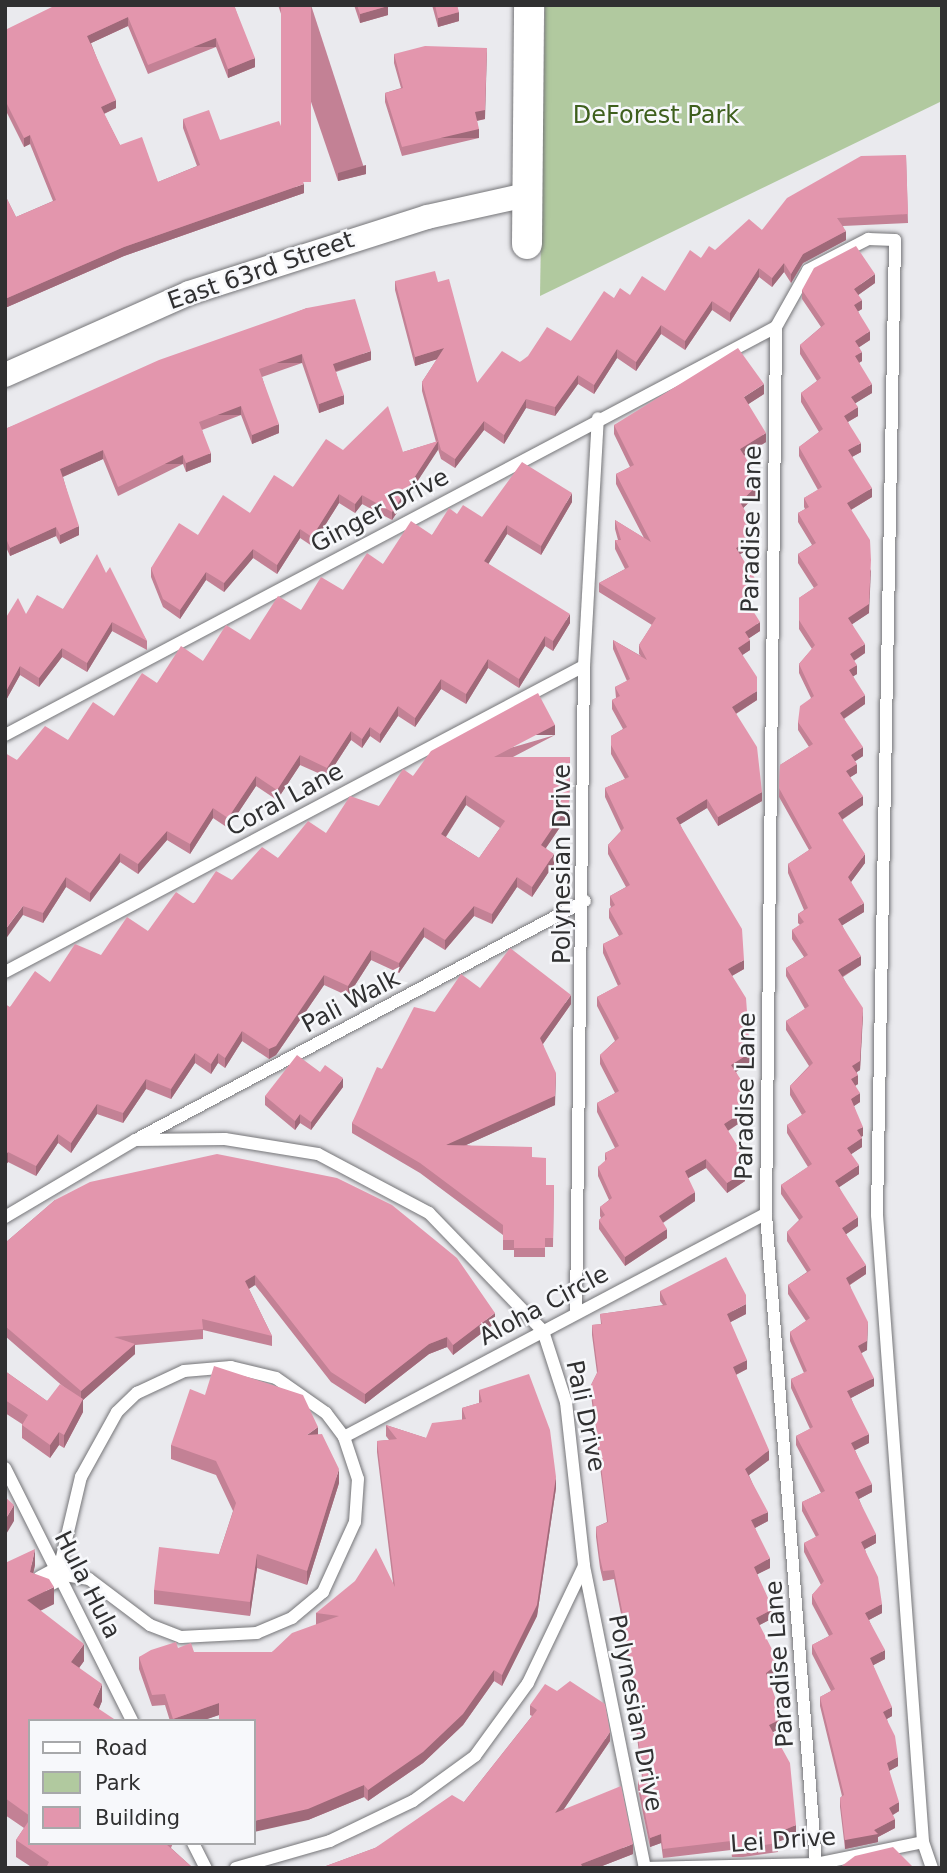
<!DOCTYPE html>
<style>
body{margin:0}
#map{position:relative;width:947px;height:1873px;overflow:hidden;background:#eaeaee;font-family:"DejaVu Sans",sans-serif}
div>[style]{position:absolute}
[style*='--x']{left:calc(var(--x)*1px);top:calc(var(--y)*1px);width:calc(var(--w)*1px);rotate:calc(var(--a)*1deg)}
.green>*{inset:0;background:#b1c99f}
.roads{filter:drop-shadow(0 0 2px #757578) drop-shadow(0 0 2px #757578)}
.service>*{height:12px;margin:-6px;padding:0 6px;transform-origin:6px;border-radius:6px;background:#fff}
.minor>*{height:24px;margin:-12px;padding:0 12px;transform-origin:12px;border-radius:12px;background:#fff}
.tertiary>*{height:30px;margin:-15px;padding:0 15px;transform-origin:15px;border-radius:15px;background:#fff}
.wall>*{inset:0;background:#c38195}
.shaded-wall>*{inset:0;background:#9f6979;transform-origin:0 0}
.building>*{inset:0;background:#e396ad;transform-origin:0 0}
span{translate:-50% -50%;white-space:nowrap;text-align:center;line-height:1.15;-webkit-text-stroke:5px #f7f8fb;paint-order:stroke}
.park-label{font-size:24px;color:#3e5f1d}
.street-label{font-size:24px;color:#303031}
.frame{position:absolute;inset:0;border:7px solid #303031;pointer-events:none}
.legend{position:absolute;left:28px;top:1719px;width:228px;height:126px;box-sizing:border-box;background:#f7f8fb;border:2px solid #a7a8aa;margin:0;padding:9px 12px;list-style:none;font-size:21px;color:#303031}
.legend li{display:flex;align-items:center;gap:14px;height:35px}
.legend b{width:35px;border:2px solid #a7a8aa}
</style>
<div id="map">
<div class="green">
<i style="clip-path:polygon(545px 5px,942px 5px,942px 101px,540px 296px)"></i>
</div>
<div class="roads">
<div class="service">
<i style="--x:5;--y:735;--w:872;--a:-27.89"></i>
<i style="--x:5;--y:972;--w:655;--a:-27.86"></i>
<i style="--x:139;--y:1138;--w:505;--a:-27.99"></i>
<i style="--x:5;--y:1217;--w:151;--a:-30.6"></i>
<i style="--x:135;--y:1140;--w:90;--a:-0.6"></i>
<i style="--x:225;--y:1139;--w:94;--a:9.2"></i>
<i style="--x:318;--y:1154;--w:126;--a:28"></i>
<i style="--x:429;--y:1213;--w:164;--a:46"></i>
<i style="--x:543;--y:1331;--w:75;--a:72.1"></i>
<i style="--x:566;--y:1402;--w:165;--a:83.7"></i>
<i style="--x:584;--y:1566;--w:130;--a:115.6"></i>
<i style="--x:528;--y:1683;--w:90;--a:126"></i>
<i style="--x:475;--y:1756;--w:77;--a:144"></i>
<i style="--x:413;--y:1801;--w:92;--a:154.3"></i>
<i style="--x:330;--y:1841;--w:98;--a:164"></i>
<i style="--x:576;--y:1311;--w:645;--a:-89.29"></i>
<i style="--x:584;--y:666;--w:248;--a:-86.8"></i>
<i style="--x:231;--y:1367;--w:46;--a:13.7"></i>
<i style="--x:276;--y:1378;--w:61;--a:35"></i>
<i style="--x:326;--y:1413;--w:30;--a:53"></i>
<i style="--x:344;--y:1437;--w:44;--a:71.6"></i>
<i style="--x:358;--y:1479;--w:43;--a:94"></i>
<i style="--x:355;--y:1522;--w:77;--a:114.6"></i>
<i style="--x:323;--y:1592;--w:40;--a:140"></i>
<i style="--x:292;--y:1618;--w:38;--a:157"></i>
<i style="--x:257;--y:1633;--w:76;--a:177"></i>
<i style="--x:181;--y:1637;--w:33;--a:-159"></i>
<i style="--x:150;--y:1625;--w:76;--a:-143"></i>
<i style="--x:89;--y:1579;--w:31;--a:-171"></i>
<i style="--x:58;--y:1574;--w:100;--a:-76.7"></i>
<i style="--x:81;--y:1477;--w:74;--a:-61"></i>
<i style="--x:117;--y:1412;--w:28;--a:-44"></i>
<i style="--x:137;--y:1393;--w:52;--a:-25.1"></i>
<i style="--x:184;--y:1371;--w:47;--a:-4.9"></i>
<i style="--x:344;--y:1437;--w:477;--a:-27.9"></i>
<i style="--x:5;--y:1468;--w:283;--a:63.3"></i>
<i style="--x:584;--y:1566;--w:308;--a:78.6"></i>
<i style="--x:193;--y:1843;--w:28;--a:63"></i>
<i style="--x:816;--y:1864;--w:652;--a:-94.4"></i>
<i style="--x:766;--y:1214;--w:887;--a:-89.35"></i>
<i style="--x:776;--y:327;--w:65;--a:-60.7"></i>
<i style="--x:808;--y:270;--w:68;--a:-27.3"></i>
<i style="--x:868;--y:239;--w:27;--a:2"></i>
<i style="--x:895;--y:240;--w:975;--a:91.06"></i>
<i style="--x:877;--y:1215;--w:629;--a:85.8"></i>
<i style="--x:923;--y:1842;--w:28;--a:71"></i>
<i style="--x:644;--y:1868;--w:172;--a:-1.3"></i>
<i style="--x:816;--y:1864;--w:109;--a:-11.6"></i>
</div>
<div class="minor">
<i style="--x:5;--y:375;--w:201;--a:-24"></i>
<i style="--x:189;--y:293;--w:250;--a:-17.7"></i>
<i style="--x:427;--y:217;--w:101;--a:-12.5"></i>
<i style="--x:43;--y:1582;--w:17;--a:-28"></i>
</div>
<div class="tertiary">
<i style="--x:527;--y:244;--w:239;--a:-89.5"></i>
</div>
</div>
<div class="wall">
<i style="clip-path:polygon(234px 5px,255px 67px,228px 78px,216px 47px,148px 74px,128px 26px,91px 43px,116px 108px,104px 114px,120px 145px,158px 182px,197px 166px,183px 128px,183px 119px,220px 140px,304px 193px,124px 256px,5px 308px,5px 195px,16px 217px,53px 201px,30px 144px,24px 147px,6px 111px,5px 111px,5px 30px)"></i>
<i style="clip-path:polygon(278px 5px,311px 5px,366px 174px,338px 181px)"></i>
<i style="clip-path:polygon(354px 5px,388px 5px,388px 15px,360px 23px)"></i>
<i style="clip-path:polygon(432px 5px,457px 5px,459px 21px,438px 27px)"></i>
<i style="clip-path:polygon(394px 54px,485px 119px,477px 121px,479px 138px,402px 156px,385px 102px,385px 93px,401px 88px,394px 63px)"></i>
<i style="clip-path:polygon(906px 155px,908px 223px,843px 226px,846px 240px,803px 263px,791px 283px,784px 272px,772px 287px,759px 277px,730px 322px,712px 310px,685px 350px,661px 334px,636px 371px,617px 358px,594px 394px,578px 384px,555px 416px,526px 408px,504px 444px,484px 430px,455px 468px,441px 459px,438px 449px,392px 520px,362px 504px,355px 513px,339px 503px,312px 546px,300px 538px,277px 574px,253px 558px,224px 592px,206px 580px,180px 619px,163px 607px,151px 577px,151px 568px,198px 535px,250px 513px,293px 487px,343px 450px,403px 452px,436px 442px,422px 391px,422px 382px,437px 359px,415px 366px,395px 290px,395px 281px,438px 282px,477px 383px,520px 362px,571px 341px,614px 298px,630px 295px,665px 291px,701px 258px,762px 230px)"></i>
<i style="clip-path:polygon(875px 283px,858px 295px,862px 309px,858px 311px,870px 340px,859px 347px,862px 361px,859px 363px,872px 393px,855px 403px,858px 416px,848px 422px,861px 452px,852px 457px,872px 497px,851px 510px,869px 613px,852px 624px,865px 653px,854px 661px,857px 674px,853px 676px,865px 704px,844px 719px,863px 756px,855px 761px,857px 773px,850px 777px,863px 805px,842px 820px,865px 863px,851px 882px,864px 912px,842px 925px,861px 965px,843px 977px,863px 1017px,860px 1070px,857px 1072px,858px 1084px,855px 1086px,860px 1102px,854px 1106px,863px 1136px,861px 1136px,862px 1147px,851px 1154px,859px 1174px,839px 1187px,858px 1226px,846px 1234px,866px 1274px,850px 1285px,867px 1350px,861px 1353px,874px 1386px,851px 1398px,869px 1443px,855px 1450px,872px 1492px,859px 1499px,876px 1543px,865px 1549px,882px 1613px,869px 1620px,885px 1659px,873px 1665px,892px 1716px,887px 1719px,898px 1766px,889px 1771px,899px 1811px,893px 1815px,895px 1828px,878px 1837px,878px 1842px,845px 1849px,840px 1807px,840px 1798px,842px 1796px,820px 1706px,820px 1697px,831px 1691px,812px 1654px,812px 1645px,829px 1636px,812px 1604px,812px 1595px,821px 1585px,804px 1552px,804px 1543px,816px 1537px,802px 1511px,802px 1502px,821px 1493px,796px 1445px,796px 1436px,810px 1429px,791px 1388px,791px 1379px,804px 1373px,790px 1341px,790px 1332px,806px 1321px,788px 1294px,788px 1285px,807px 1272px,787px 1241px,787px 1232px,799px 1220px,781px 1194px,781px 1185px,808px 1167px,787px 1133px,787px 1125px,802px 1115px,790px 1095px,790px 1086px,809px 1066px,786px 1030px,786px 1021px,805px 1009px,786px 976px,786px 968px,804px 957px,792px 939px,792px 930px,800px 925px,798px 923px,798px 914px,804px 910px,788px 873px,788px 864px,809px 850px,779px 797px,780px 765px,809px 747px,798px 730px,798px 722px,811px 698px,799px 673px,799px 664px,812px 649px,799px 629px,799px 598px,814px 588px,798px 563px,798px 554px,812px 545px,798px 522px,798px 513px,805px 509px,804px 507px,804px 498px,818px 490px,799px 456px,799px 447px,819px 432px,801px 402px,801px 393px,817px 381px,800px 354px,800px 345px,821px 327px,802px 299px,802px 290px)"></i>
<i style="clip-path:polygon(307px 308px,371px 360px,336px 372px,344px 404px,319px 413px,302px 363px,262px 377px,279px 433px,252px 444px,241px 415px,202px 430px,211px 462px,186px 472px,183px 464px,118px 496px,103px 459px,63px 477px,79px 535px,60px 544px,56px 536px,10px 556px,5px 545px,5px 429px)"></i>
<i style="clip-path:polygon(764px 394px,748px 404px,766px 442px,744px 456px,761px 491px,743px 508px,758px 543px,740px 554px,759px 594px,747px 601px,760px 631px,749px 638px,750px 650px,742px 655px,757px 700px,736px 714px,762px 801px,718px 826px,707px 808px,680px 824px,744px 969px,732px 976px,750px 1062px,736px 1072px,750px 1102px,742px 1107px,744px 1120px,728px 1131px,745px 1181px,727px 1193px,706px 1168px,688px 1178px,695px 1201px,663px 1223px,667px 1238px,625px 1266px,599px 1229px,599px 1220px,601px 1218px,600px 1216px,600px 1207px,609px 1200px,598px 1176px,598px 1167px,605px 1162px,605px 1153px,615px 1148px,597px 1112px,597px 1103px,615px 1093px,600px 1064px,600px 1055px,615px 1041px,597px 1006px,597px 997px,618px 986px,603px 953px,603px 944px,619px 936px,609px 918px,609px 909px,611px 907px,610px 905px,610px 896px,626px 887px,608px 854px,608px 845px,621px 831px,605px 797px,605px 788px,625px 779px,611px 754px,611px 736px,623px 729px,612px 709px,612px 700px,616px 698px,615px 687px,627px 681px,613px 649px,613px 640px,641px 656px,639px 654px,639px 645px,652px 625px,599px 592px,599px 583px,625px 569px,615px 549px,615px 540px,618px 540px,615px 529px,615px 520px,644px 538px,616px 484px,616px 474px,630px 467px,614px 434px,614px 425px)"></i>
<i style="clip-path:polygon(572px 502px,541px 555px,507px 534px,488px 564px,570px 623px,553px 651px,545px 646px,519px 688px,488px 668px,466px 704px,441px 689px,415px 727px,398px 716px,380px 743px,370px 736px,362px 748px,351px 740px,327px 777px,300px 765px,277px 800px,256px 786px,228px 828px,213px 818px,190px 854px,167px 840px,138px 874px,120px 862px,90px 902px,66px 887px,43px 923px,23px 915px,17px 760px,68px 740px,114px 716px,157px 683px,203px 661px,250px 640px,301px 610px,343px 590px,383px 564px,432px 535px,457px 514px,482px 517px)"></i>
<i style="clip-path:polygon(106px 573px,147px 641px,147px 650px,112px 631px,87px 672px,62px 657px,39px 687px,20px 675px,5px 702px,5px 619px,26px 614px,63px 609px)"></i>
<i style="clip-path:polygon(evenodd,555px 735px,513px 757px,569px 814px,546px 848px,554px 864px,532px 897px,517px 887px,492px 924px,474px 916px,445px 950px,424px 937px,399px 973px,371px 960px,348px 996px,324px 985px,276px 1055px,269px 1059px,242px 1041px,225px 1068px,218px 1063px,211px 1074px,195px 1063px,171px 1099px,146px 1089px,123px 1123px,97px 1114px,71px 1153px,58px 1143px,36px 1176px,8px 1162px,5px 1166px,10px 1007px,50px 982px,148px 931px,232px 880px,278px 858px,379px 806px,413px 776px,555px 735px,466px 805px,500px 828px,479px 858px,446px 837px,466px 805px)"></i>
<i style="clip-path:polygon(480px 988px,571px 1004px,543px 1044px,555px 1105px,466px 1145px,532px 1157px,546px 1185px,554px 1185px,553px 1247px,545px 1247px,545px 1257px,514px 1257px,514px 1250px,503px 1250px,503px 1235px,420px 1173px,352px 1133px,352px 1123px,382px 1069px,435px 1012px)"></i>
<i style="clip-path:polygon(320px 1072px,343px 1087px,311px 1130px,300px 1123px,295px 1130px,265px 1105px,265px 1096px)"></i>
<i style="clip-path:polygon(55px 1200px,495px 1323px,453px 1355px,447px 1347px,429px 1354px,365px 1404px,331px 1382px,255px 1285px,249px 1289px,272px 1336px,272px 1346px,203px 1330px,203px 1339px,135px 1345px,135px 1354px,83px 1400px,83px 1412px,64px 1448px,59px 1445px,50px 1458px,22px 1438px,22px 1424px,5px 1413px,5px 1371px,47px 1401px,66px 1389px,5px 1336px,5px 1243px)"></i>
<i style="clip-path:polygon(660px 1291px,746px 1314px,730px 1322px,747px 1369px,736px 1375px,769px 1460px,749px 1475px,768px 1521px,755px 1528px,770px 1568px,757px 1574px,773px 1618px,759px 1625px,779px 1672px,768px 1680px,783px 1727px,773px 1732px,796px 1835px,778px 1842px,778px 1852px,743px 1857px,732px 1857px,731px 1850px,663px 1858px,661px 1843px,650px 1847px,638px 1789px,638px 1780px,642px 1778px,624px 1629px,614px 1579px,603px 1581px,600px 1568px,596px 1537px,596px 1527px,607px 1522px,591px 1395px,591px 1385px,597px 1373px,592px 1335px,592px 1325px,601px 1324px,600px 1314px,663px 1305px,660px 1301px)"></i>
<i style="clip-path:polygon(479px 1390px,556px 1488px,537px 1616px,502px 1686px,494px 1681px,463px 1725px,423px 1763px,368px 1801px,364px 1797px,308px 1820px,219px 1715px,201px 1721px,170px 1721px,165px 1705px,152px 1706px,139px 1669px,139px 1657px,178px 1648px,194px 1652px,272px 1652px,316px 1625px,316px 1613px,393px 1583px,377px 1452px,377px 1441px,389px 1440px,386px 1436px,386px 1425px,426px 1438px,462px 1420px,462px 1408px,479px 1403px)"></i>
<i style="clip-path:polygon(318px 1434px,339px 1483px,307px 1585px,257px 1568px,250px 1616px,154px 1604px,154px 1590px,219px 1554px,233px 1511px,216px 1475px,171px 1459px,171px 1445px)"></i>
<i style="clip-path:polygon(5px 1563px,35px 1565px,33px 1573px,54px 1604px,40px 1611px,84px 1661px,79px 1668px,102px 1701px,99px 1708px,30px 1721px,30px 1843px,173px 1843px,171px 1848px,193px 1868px,33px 1868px,16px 1857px,16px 1840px,24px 1828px,5px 1815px)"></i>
<i style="clip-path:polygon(530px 1705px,610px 1741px,564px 1809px,633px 1854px,597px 1868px,311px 1868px,326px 1866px,375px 1848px,464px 1802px,532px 1716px,530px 1715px)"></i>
</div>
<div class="shaded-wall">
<i style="clip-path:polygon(388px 6px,388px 15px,360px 23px,360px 14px)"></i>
<i style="clip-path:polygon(459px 12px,459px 21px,438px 27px,438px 18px)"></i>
<i style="clip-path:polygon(128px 17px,128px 26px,87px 45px,87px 36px)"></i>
<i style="left:216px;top:38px;width:9px;height:73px;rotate:90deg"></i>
<i style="clip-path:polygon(487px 48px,485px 119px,475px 121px,475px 112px)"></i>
<i style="clip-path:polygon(255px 58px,255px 67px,228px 78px,228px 69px)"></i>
<i style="clip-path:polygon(116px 100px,116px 108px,101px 115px,101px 107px)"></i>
<i style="left:479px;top:129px;width:9px;height:79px;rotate:90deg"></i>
<i style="clip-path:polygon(30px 135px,30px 144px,24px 147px,24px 138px)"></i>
<i style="clip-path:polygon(366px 165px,366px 174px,338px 181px,338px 173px)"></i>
<i style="clip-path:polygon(304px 184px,304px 193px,124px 256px,5px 308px,5px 299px,124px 247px)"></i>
<i style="clip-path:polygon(846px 231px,846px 240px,803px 263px,791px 283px,791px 274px,803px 254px)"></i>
<i style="clip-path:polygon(784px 263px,784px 272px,772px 287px,772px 278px)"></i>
<i style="clip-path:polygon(759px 268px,759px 277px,730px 322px,730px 313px)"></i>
<i style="clip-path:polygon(875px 274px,875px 283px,854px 298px,854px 289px)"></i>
<i style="clip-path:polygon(862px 300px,862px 309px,854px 314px,854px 305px)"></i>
<i style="clip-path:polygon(712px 301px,712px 310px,685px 350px,685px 341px)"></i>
<i style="clip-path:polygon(661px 325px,661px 334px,636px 371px,636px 362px)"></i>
<i style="clip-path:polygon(870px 331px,870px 340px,855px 350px,855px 341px)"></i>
<i style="clip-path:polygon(444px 348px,444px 357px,415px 366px,415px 357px)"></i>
<i style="clip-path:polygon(617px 349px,617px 358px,594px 394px,594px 385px)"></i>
<i style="clip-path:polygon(371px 351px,371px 360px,333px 372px,333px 364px)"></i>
<i style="clip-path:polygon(862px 352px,862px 361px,855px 365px,855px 356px)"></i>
<i style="left:302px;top:354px;width:9px;height:46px;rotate:90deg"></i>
<i style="clip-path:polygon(578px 375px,578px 384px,555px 416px,555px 407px)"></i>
<i style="clip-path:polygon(764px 384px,764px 394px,744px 407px,744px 397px)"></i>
<i style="clip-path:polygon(872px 384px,872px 393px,851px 406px,851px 397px)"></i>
<i style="clip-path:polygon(344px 395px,344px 404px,319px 413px,319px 404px)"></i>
<i style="clip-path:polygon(526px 399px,526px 408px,504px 444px,504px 435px)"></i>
<i style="left:241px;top:406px;width:9px;height:45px;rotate:90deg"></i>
<i style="clip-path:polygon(858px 407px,858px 416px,844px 424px,844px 416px)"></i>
<i style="clip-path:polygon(484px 421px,484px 430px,455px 468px,455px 459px)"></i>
<i style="clip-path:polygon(279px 424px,279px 433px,252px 444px,252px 435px)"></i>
<i style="clip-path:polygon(766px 433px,766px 442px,740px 458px,740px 449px)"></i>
<i style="clip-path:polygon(438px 441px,438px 450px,392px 520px,392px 512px)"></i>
<i style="clip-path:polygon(861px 443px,861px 452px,848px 459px,848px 450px)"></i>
<i style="clip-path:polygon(103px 450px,103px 459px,60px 478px,60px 469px)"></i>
<i style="clip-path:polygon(211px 453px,211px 462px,186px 472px,186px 463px)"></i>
<i style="left:183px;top:455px;width:9px;height:72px;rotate:90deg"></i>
<i style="clip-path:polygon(761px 482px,761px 491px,740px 511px,740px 502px)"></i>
<i style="clip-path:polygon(872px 488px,872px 497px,847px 512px,847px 503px)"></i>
<i style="clip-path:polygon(572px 493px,572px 502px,541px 555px,541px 546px)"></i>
<i style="clip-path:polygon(339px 494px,339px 503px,312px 546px,312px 537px)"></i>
<i style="clip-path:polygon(362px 495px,362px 504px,355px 513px,355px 504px)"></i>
<i style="clip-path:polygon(507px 525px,507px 534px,484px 571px,484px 561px)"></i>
<i style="clip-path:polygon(79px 526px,79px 535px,60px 544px,60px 535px)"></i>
<i style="clip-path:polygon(56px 527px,56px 536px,10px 556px,10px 548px)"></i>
<i style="clip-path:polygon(300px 529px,300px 538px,277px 574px,277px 565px)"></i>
<i style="clip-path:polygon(758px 534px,758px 543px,736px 557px,736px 548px)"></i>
<i style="clip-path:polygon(253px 549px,253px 558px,224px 592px,224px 583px)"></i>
<i style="clip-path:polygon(871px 569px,869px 613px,848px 627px,848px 618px)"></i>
<i style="clip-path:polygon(206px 572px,206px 580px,180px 619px,180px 610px)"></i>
<i style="clip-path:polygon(759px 585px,759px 594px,743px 604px,743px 595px)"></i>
<i style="clip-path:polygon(570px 614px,570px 623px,553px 651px,553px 641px)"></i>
<i style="clip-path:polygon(112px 622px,112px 631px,87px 672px,87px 663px)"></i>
<i style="clip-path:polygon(760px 622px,760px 631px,745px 641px,745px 632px)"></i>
<i style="clip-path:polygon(545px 636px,545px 646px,519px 688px,519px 679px)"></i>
<i style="clip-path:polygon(750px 640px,750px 650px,738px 658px,738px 648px)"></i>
<i style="clip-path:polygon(865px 644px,865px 653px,850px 663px,850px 654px)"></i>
<i style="clip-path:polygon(62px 648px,62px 657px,39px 687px,39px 678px)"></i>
<i style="clip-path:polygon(488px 659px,488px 668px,466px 704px,466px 694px)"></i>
<i style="clip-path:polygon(857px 665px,857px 674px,849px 679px,849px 670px)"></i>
<i style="clip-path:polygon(20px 666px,20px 675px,5px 702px,5px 693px)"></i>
<i style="clip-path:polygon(441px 679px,441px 689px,415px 727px,415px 718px)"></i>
<i style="clip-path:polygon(757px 691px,757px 700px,732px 716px,732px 707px)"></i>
<i style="clip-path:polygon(865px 695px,865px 704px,840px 721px,840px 713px)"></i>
<i style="clip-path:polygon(398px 706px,398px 716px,380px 743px,380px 734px)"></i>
<i style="left:555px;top:725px;width:10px;height:69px;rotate:90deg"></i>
<i style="clip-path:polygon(370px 727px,370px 736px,362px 748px,362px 739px)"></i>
<i style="clip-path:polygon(351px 731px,351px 740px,327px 777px,327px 768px)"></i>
<i style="clip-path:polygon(863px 747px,863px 756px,851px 764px,851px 755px)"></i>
<i style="clip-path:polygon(300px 755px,300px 765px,277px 800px,277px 790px)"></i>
<i style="clip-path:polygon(570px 757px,569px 814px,541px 855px,541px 845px)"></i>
<i style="clip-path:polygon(857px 764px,857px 773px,846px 780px,846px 771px)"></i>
<i style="clip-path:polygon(256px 776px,256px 786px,228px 828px,228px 818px)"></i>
<i style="clip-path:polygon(762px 792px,762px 801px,718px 826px,718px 817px)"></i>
<i style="clip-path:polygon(466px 795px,466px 805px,441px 844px,441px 834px)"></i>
<i style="clip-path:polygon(863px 796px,863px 805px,838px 822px,838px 813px)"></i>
<i style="clip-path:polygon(707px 799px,707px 808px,676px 827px,676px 818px)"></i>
<i style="clip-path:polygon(213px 808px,213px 818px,190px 854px,190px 844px)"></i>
<i style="clip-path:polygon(167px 831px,167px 840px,138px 874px,138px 864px)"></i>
<i style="clip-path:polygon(120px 853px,120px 862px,90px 902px,90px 893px)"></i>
<i style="clip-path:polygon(554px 854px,554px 864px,532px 897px,532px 887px)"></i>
<i style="clip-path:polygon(865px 854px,865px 863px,848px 886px,848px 877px)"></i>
<i style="clip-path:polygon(66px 877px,66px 887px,43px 923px,43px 913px)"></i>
<i style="clip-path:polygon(517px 877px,517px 887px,492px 924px,492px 914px)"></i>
<i style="clip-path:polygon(864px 903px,864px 912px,838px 928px,838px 919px)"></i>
<i style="clip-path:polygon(23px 906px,23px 915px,5px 940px,5px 930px)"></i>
<i style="clip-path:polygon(474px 906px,474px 916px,445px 950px,445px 940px)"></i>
<i style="clip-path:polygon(424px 927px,424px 937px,399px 973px,399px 963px)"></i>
<i style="clip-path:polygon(371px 950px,371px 960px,348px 996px,348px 986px)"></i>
<i style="clip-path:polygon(861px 956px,861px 965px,838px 979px,838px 970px)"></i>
<i style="clip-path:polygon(744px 960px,744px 969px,728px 978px,728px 969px)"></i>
<i style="clip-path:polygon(324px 975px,324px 985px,276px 1055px,269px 1059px,269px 1049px)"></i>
<i style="clip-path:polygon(571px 995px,571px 1004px,540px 1048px,540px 1038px)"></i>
<i style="clip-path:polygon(863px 1008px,860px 1070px,852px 1075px,852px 1066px)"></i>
<i style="clip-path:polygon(242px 1031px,242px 1041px,225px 1068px,225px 1058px)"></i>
<i style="clip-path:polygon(195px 1053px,195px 1063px,171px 1099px,171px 1089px)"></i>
<i style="clip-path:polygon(218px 1053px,218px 1063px,211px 1074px,211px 1064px)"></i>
<i style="clip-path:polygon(750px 1053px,750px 1062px,731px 1075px,731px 1065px)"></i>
<i style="clip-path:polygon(556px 1073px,555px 1105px,446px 1154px,446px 1145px)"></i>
<i style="clip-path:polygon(858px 1075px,858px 1084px,851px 1088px,851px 1079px)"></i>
<i style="clip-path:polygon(343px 1078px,343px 1087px,311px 1130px,311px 1122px)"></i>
<i style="clip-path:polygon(146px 1079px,146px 1089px,123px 1123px,123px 1113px)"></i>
<i style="clip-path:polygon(750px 1093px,750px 1102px,738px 1110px,738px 1101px)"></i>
<i style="clip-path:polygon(860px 1093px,860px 1102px,851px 1108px,851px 1099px)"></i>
<i style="clip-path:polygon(97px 1104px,97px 1114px,71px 1153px,71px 1143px)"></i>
<i style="clip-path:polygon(744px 1111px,744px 1120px,724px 1133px,724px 1124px)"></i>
<i style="clip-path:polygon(300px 1114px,300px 1123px,295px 1130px,295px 1121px)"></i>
<i style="clip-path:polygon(863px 1127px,863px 1136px,857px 1139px,857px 1130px)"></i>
<i style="clip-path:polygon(58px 1134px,58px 1143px,36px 1176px,36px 1166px)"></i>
<i style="clip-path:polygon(862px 1138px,862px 1147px,847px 1157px,847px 1148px)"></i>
<i style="clip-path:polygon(8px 1152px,8px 1162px,5px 1166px,5px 1156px)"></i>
<i style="clip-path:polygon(706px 1159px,706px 1168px,685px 1180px,685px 1171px)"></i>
<i style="clip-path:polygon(859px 1165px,859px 1174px,835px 1190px,835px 1181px)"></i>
<i style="clip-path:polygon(745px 1172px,745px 1181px,727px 1193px,727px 1183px)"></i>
<i style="clip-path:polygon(695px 1192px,695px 1201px,659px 1225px,659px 1216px)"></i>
<i style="clip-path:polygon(858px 1217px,858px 1226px,842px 1237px,842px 1228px)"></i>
<i style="clip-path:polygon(667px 1229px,667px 1238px,625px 1266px,625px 1257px)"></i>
<i style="clip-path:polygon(866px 1265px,866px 1274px,846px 1287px,846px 1278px)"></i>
<i style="clip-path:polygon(255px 1275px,255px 1285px,245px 1291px,245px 1281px)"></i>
<i style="clip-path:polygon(746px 1304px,746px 1314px,727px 1324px,727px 1314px)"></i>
<i style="clip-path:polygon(495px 1313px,495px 1323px,453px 1355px,453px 1345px)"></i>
<i style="clip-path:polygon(868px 1322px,867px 1350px,858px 1355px,858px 1346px)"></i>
<i style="clip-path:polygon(447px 1337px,447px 1347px,429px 1354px,365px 1404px,365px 1394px,429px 1344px)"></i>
<i style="clip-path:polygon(135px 1344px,135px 1354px,83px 1400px,83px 1412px,64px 1448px,64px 1435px,81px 1401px,81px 1391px)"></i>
<i style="clip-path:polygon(747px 1360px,747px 1369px,733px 1376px,733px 1367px)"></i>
<i style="clip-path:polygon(874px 1378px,874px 1386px,847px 1400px,847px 1391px)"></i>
<i style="clip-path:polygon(318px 1427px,318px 1441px,307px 1435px)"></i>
<i style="clip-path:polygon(59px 1432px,59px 1445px,50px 1458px,50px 1445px)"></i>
<i style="clip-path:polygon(869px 1434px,869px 1443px,851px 1452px,851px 1443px)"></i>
<i style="clip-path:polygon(769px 1450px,769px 1460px,745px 1478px,745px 1469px)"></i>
<i style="clip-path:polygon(339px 1469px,339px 1483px,307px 1585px,307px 1571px)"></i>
<i style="clip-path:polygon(556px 1477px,556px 1488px,537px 1616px,502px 1686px,502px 1675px)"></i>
<i style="clip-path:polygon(872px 1484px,872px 1492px,855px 1501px,855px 1492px)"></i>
<i style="clip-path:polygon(14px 1505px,14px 1521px,5px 1536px,5px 1520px)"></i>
<i style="clip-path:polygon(768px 1512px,768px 1521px,751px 1530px,751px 1520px)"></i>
<i style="clip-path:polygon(876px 1534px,876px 1543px,861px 1551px,861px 1542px)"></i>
<i style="clip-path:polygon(35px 1549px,35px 1565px,30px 1588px,30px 1572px)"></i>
<i style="clip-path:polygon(257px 1554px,257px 1568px,250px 1616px,250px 1602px)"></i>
<i style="clip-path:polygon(770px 1558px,770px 1568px,754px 1576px,754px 1567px)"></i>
<i style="clip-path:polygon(54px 1587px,54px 1604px,27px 1617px,27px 1600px)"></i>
<i style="clip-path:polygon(882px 1604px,882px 1613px,865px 1622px,865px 1613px)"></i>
<i style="clip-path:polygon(773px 1609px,773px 1618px,756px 1627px,756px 1618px)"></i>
<i style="clip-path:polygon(84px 1644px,84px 1661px,71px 1679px,71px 1662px)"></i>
<i style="clip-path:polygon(885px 1650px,885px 1659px,870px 1667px,870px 1658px)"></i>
<i style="clip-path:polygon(779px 1663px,779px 1672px,766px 1683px,766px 1673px)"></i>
<i style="clip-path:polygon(494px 1670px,494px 1681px,463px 1725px,423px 1763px,368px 1801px,368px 1790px)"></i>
<i style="clip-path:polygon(102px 1684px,102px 1701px,94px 1721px,93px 1705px)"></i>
<i style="clip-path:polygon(219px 1703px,219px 1715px,201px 1721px,173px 1721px,173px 1719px)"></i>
<i style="clip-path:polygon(892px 1707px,892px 1716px,883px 1721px,883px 1712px)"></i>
<i style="clip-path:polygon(783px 1718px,783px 1727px,769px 1734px,769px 1725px)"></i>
<i style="clip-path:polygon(610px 1732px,610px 1741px,555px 1822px,555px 1813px)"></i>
<i style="clip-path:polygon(898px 1757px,898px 1766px,887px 1772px,887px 1763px)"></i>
<i style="clip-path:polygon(364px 1785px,364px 1797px,308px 1820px,254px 1832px,254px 1821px)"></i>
<i style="clip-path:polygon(899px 1802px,899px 1811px,889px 1817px,889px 1808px)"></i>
<i style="clip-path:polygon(895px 1819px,895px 1828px,878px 1837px,878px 1842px,845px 1849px,845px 1840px,874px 1830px)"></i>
<i style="clip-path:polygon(796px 1825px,796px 1835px,777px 1842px,777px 1833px)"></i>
<i style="clip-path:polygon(661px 1834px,661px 1843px,650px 1847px,650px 1838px)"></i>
<i style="clip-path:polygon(633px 1844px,633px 1854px,597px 1868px,581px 1868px,581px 1864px)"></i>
</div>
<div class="building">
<i style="clip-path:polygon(56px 5px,234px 5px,255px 58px,228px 69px,216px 38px,148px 65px,128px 17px,87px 36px,116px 100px,101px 107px,120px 145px,142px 137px,158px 182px,200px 165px,183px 119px,209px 110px,220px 140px,279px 121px,304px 184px,124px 247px,5px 299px,5px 195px,16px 217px,56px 200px,30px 135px,24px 138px,6px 102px,5px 102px,5px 30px)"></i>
<i style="left:281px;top:5px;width:30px;height:177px"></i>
<i style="clip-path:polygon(357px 5px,388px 5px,388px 6px,360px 14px)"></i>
<i style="clip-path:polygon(435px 5px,457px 5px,459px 12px,438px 18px)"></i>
<i style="clip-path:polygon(425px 46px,487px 48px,485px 110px,475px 112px,479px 129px,402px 147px,385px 93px,403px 88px,394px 54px)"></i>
<i style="clip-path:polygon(906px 155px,908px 214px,837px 218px,846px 231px,803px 254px,791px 274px,784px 263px,772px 278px,759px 268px,730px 313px,712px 301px,685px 341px,661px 325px,636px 362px,617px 349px,594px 385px,578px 375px,555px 407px,526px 399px,504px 435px,484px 421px,455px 459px,441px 450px,422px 382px,444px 348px,415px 357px,395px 281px,435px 271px,438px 282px,449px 279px,477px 383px,502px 351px,520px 362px,528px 356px,547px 327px,571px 341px,604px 291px,614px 298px,620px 288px,630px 295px,642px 276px,665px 291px,690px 250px,701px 258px,709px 246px,715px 250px,749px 219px,762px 230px,787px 198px,861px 156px)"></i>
<i style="clip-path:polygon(856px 246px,875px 274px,854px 289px,862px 300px,854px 305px,870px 331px,855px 341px,862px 352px,855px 356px,872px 384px,851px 397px,858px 407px,844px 416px,861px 443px,848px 450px,872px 488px,847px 503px,870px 540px,871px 560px,869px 604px,848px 618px,865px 644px,850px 654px,857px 665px,849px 670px,865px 695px,840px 713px,863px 747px,851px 755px,857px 764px,846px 771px,863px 796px,838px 813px,865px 854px,848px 877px,864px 903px,838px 919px,861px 956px,838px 970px,863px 1008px,860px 1061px,852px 1066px,858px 1075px,851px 1079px,860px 1093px,851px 1099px,863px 1127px,857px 1130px,862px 1138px,847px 1148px,859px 1165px,835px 1181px,858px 1217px,842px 1228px,866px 1265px,846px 1278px,868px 1322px,867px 1341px,858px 1346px,874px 1378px,847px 1391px,869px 1434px,851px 1443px,872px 1484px,855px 1492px,876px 1534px,861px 1542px,878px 1577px,882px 1604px,865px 1613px,885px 1650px,870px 1658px,892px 1707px,883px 1712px,895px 1736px,898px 1757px,887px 1763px,899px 1802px,889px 1808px,895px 1819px,874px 1830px,878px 1834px,845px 1840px,840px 1798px,844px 1795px,820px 1697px,835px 1689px,812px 1645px,833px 1634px,812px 1595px,824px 1581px,804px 1543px,819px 1535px,802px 1502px,825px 1491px,796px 1436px,813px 1427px,791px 1379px,807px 1371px,790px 1332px,810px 1318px,788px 1285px,811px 1270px,787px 1232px,803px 1217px,781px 1185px,812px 1164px,787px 1125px,806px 1112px,790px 1086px,813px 1063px,786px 1021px,809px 1006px,786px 968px,808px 955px,792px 930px,804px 922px,798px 914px,808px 908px,788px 864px,812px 848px,779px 788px,780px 765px,813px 744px,798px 722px,800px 706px,814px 696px,799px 664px,815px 645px,799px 620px,799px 598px,818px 585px,798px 554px,816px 543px,798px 513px,809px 507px,804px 498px,822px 487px,799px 447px,823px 429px,801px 393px,821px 378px,800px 345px,825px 324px,802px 290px,814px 268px)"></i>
<i style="clip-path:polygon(355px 299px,371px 351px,333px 364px,344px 395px,319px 404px,302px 354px,259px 369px,279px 424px,252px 435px,241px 406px,199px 422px,211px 453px,186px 463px,183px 455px,118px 487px,103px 450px,60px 469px,79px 526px,60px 535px,56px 527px,10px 548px,5px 536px,5px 429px,159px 360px,307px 308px)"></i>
<i style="clip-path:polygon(738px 348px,764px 384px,744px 397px,766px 433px,740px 449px,761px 482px,740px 502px,758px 534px,736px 548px,759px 585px,743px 595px,760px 622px,745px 632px,750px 640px,738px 648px,757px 677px,757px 691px,732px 707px,757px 747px,762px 792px,718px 817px,707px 799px,676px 818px,742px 929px,744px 960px,728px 969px,746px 998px,750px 1053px,731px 1065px,750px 1093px,738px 1101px,744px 1111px,724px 1124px,745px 1158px,745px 1172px,727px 1183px,706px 1159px,685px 1171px,695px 1192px,659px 1216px,667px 1229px,625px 1257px,599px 1220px,605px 1215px,600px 1207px,612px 1198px,598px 1167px,607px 1159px,605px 1153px,619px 1146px,597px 1103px,619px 1091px,600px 1055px,619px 1038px,597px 997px,621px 984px,603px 944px,623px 934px,609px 909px,615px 905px,610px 896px,630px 885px,608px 845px,624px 828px,605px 788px,629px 777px,611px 745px,611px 736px,627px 727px,612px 700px,620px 696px,615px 687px,630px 679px,613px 640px,647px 660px,639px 645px,656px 618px,599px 583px,629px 567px,615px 540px,621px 540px,615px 520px,651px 542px,616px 474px,634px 465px,614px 425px)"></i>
<i style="clip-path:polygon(388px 406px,403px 452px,438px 441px,392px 512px,362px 495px,355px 504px,339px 494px,312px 537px,300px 529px,277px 565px,253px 549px,224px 583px,206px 572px,180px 610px,163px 599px,151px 568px,179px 523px,198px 535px,223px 495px,250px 513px,274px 475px,293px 487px,326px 439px,343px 450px)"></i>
<i style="clip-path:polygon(522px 462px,572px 493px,541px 546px,507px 525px,484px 561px,570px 614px,553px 641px,545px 636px,519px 679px,488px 659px,466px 694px,441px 679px,415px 718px,398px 706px,380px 734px,370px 727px,362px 739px,351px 731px,327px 768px,300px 755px,277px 790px,256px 776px,228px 818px,213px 808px,190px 844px,167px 831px,138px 864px,120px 853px,90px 893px,66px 877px,43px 913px,23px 906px,5px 930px,5px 753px,17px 760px,45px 726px,68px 740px,93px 702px,114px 716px,142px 673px,157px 683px,181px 646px,203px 661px,226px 625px,250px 640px,278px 596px,301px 610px,321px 577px,343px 590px,367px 553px,383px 564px,411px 521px,432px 535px,449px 508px,457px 514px,463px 505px,482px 517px)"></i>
<i style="clip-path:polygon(97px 554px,106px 573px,110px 567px,147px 641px,112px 622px,87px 663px,62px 648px,39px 678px,20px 666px,5px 693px,5px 619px,18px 598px,26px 614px,37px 595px,63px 609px)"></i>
<i style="clip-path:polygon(evenodd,538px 693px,555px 725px,494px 757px,570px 757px,569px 804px,541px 845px,554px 854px,532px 887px,517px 877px,492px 914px,474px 906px,445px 940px,424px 927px,399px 963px,371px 950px,348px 986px,324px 975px,276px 1046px,269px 1049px,242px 1031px,225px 1058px,218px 1053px,211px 1064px,195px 1053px,171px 1089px,146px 1079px,123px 1113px,97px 1104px,71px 1143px,58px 1134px,36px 1166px,8px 1152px,5px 1156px,5px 1004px,10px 1007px,35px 971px,50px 982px,75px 944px,101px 955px,127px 917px,148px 931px,176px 892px,194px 904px,216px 871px,232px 880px,262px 847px,278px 858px,308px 821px,326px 833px,350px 796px,379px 806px,403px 769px,413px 776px,431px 751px,538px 693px,466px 795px,505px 821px,479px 858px,441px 834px,466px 795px)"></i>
<i style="clip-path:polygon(510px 948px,571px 995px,540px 1038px,556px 1073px,555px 1096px,446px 1145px,532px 1147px,532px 1157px,546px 1158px,546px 1185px,554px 1185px,553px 1238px,545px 1238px,545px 1248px,514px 1248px,514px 1240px,503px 1240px,503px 1225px,420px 1163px,352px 1123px,377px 1067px,382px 1069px,414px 1007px,435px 1012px,461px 974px,480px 988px)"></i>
<i style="clip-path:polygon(297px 1055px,320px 1072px,325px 1065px,343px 1078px,311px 1122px,300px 1114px,295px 1121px,265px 1096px)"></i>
<i style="clip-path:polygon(217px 1154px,337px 1178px,392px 1205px,457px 1258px,495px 1313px,453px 1345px,447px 1337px,429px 1344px,365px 1394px,331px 1372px,255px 1275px,245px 1281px,272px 1336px,202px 1319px,203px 1329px,114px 1337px,135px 1344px,81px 1391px,5px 1326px,5px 1243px,55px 1200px,90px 1182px)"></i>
<i style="clip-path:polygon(726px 1257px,746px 1295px,746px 1304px,727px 1314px,747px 1360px,733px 1367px,769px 1450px,745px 1469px,768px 1512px,751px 1520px,770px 1558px,754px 1567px,773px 1609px,756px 1618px,779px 1663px,766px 1673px,783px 1718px,769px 1725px,790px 1763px,796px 1825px,777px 1833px,778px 1843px,743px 1848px,732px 1848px,731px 1841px,663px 1849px,661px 1834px,650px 1838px,638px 1780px,643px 1778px,624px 1620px,614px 1570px,603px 1571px,600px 1558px,596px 1527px,608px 1522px,591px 1385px,598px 1371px,592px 1325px,602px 1324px,600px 1314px,667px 1305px,660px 1291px)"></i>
<i style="clip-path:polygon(214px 1366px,303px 1395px,318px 1427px,307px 1435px,322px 1434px,339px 1469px,307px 1571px,257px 1554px,250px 1602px,154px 1590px,159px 1547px,219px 1554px,236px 1503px,216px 1461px,171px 1445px,190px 1389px,205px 1395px)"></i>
<i style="clip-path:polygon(5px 1371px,47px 1401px,60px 1384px,83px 1399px,64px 1435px,59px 1432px,50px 1445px,22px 1425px,28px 1415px,5px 1400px)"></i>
<i style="clip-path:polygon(529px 1374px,550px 1430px,556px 1477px,537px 1605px,502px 1675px,494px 1670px,463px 1714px,423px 1752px,368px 1790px,364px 1785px,308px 1809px,254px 1821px,254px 1721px,219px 1721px,219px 1703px,173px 1719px,165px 1694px,152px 1695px,139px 1657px,151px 1650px,176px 1642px,178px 1648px,191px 1643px,194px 1652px,272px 1652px,292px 1633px,339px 1616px,316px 1613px,355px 1581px,376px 1548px,395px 1587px,377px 1441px,397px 1439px,386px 1425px,426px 1438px,432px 1423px,466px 1419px,462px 1408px,482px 1402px,479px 1390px)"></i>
<i style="clip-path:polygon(5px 1497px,14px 1505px,5px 1520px)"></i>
<i style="clip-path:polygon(35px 1549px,30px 1572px,49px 1579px,54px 1587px,27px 1600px,84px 1644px,71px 1662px,102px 1684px,93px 1705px,117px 1721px,30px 1721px,30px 1816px,5px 1798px,5px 1774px,6px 1772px,5px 1772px,5px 1563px)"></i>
<i style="clip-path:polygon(570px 1681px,605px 1704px,610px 1732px,555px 1813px,621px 1786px,633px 1844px,581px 1864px,583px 1868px,311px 1868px,326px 1866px,375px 1848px,452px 1795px,464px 1802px,537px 1710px,530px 1705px,545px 1684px,557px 1691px)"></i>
<i style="clip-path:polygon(30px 1819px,30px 1843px,167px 1843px,166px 1844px,193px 1868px,46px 1868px,49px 1862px,16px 1840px)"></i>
<i style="clip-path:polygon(893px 1847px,914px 1868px,839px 1868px,855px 1856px)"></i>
</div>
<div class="park-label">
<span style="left:656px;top:116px">DeForest Park</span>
</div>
<div class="street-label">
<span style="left:261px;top:271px;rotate:-19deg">East 63rd Street</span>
<span style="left:380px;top:511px;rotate:-28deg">Ginger Drive</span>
<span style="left:752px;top:529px;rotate:-89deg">Paradise Lane</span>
<span style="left:285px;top:800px;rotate:-28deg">Coral Lane</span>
<span style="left:563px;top:864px;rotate:-90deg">Polynesian Drive</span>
<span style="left:351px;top:1002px;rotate:-28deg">Pali Walk</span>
<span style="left:746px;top:1096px;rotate:-89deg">Paradise Lane</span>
<span style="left:544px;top:1306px;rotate:-28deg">Aloha Circle</span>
<span style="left:585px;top:1416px;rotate:78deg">Pali Drive</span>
<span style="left:87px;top:1585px;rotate:63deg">Hula Hula</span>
<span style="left:780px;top:1664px;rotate:-94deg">Paradise Lane</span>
<span style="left:635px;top:1713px;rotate:79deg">Polynesian Drive</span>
<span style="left:783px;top:1841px;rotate:-4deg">Lei Drive</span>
</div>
<div class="frame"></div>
<ul class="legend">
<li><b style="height:9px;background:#fff"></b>Road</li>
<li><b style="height:19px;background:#b1c99f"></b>Park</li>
<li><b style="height:19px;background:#e396ad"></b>Building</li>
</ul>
</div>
